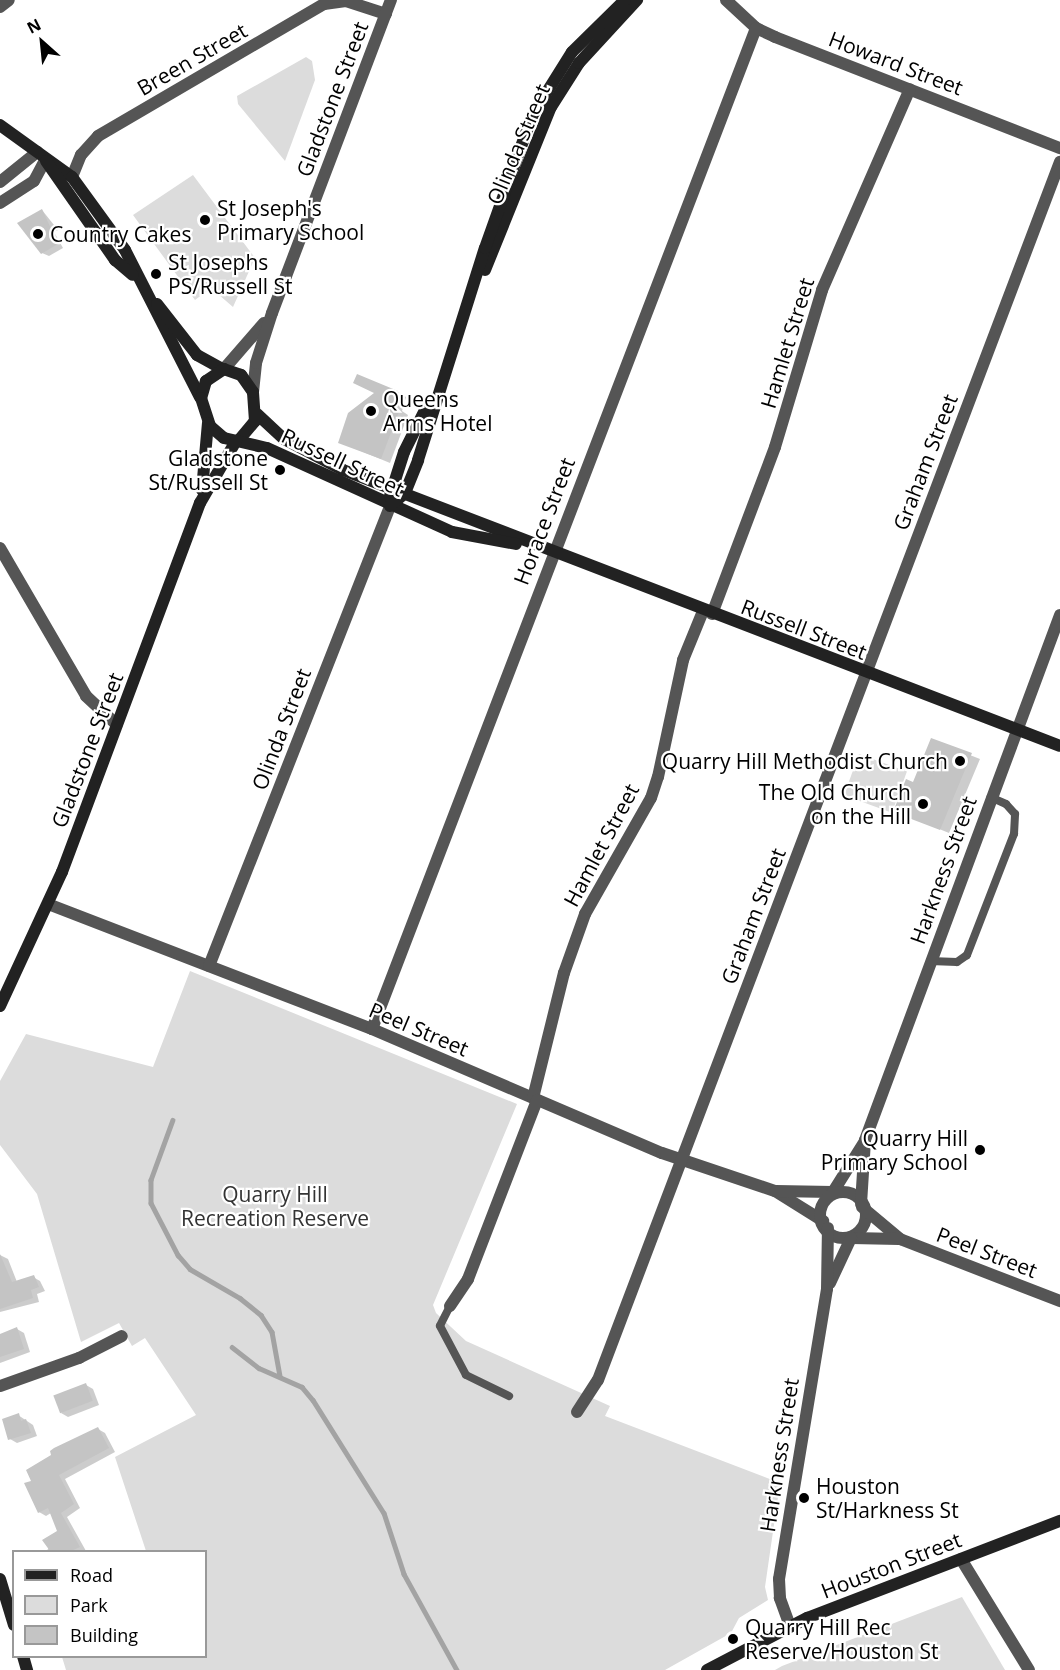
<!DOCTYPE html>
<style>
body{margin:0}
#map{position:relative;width:1060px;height:1670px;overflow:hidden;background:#fff;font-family:"Open Sans",sans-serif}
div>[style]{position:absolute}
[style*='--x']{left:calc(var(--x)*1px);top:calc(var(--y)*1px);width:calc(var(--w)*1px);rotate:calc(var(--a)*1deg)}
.green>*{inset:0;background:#dcdcdc;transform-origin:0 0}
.shadow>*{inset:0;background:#0003}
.stream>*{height:4.5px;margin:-2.25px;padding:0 2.25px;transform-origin:2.25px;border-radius:2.25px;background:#a3a3a3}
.building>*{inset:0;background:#c4c4c4;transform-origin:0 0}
.lane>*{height:8px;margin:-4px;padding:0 4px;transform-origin:4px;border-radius:4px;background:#555}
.street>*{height:12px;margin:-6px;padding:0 6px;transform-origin:6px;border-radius:6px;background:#555}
.street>.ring{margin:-6px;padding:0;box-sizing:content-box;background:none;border:12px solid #555;border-radius:50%}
.secondary>*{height:12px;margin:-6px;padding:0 6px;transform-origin:6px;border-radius:6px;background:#222}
.dots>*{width:16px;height:16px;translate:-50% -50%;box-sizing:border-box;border:3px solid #fff;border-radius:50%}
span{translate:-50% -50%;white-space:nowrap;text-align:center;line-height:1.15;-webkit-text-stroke:4.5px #fff;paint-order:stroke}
.street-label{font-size:21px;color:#000}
.poi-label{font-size:21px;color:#000}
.left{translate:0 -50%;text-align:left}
.right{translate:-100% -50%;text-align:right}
.park-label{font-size:21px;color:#333}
.legend{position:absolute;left:12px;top:1550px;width:195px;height:108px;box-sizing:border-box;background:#fff;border:2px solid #999;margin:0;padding:8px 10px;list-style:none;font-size:18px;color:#000}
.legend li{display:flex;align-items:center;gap:12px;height:30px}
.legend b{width:30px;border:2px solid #999}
.north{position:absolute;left:12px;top:12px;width:60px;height:60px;-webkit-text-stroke:4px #fff;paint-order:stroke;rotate:333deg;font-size:16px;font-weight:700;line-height:24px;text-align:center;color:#000}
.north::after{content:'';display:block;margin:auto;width:21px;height:27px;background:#000;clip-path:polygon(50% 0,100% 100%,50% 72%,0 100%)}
</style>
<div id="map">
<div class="green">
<i style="clip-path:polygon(306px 57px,312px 61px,315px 80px,285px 161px,238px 104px,237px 96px)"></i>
<i style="clip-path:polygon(193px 175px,255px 258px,233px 307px,211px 288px,195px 300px,133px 215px)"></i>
<i style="left:859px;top:754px;width:51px;height:44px;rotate:20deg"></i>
<i style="clip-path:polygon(190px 971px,517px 1104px,433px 1305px,436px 1313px,466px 1341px,610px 1406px,605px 1416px,780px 1483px,765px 1587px,768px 1600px,739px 1618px,731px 1633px,665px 1670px,66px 1670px,62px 1657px,206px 1656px,206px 1552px,146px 1551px,115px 1457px,196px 1415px,145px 1338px,132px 1346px,119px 1323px,81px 1342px,37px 1194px,0 1145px,0 1081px,26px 1034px,153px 1067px)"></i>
<i style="clip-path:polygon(962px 1597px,1005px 1670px,775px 1670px,782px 1666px)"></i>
</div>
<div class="shadow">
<i style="clip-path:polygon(42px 210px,58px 230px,54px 232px,63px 248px,49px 256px,42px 253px)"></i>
<i style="clip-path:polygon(398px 392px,406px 397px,402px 411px,408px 415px,390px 463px,339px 442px,376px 393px)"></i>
<i style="clip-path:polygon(932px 740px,980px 759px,949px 833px,895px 811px,914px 784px)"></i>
<i style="clip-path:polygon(0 1255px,8px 1259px,17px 1282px,33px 1277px,40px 1281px,45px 1291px,37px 1294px,39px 1302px,0 1312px)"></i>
<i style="clip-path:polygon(17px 1329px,24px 1333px,30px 1352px,0 1363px,0 1335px)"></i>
<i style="clip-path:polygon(86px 1385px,93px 1389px,99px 1405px,68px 1417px,61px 1413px)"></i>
<i style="clip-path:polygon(18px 1415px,33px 1425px,37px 1436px,17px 1443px,10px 1439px)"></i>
<i style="clip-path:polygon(98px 1429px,105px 1433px,115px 1452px,65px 1479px,80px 1508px,67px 1517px,86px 1551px,46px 1552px,59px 1532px,51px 1513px,46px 1516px,39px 1512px,33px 1481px)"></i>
</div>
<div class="stream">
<i style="--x:173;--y:1120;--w:64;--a:110.1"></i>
<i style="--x:151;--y:1180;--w:23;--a:90"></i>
<i style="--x:151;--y:1203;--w:59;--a:62.6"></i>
<i style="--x:178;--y:1255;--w:18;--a:49"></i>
<i style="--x:190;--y:1269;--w:58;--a:30.1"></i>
<i style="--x:240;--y:1298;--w:27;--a:39"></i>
<i style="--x:261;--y:1315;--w:20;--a:57"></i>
<i style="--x:272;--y:1332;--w:45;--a:79.7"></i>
<i style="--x:232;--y:1347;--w:34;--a:38"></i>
<i style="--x:259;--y:1368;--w:47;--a:23.8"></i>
<i style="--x:302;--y:1387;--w:17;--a:50"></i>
<i style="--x:313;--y:1400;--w:133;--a:57.9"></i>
<i style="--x:384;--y:1513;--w:64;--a:71.8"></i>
<i style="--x:404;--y:1574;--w:110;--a:61.1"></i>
</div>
<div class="building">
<i style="clip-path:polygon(42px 209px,58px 244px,41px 254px,17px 223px)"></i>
<i style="clip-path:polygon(357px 374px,398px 391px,393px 406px,400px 409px,381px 459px,338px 443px,348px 413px,374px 393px,353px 383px)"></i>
<i style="clip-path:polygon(931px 738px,972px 753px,940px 830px,893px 812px,906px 779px,913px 782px)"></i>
<i style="clip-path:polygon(0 1254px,12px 1282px,34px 1275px,39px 1287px,31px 1290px,33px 1298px,0 1309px)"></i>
<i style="clip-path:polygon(17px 1327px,24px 1349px,0 1357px,0 1334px)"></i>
<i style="left:86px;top:1383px;width:19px;height:35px;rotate:69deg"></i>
<i style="clip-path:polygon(19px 1413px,21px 1421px,26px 1419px,31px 1433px,8px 1440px,2px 1419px)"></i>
<i style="clip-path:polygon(98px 1427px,109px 1448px,59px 1475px,74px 1504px,61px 1513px,80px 1547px,71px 1551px,50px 1551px,42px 1540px,57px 1531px,48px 1508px,38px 1513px,24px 1483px,31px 1481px,26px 1470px,51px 1455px,50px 1451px,54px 1448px)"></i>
</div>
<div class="lane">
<i style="--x:930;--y:961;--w:27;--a:2"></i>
<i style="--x:957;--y:962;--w:12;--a:-35"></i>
<i style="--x:967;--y:955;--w:130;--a:-68.8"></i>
<i style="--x:1014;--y:834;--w:20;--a:-87"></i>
<i style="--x:1015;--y:814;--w:13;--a:-132"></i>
<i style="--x:1006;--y:804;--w:17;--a:-156"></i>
<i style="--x:450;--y:1306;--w:22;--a:117"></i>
<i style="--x:440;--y:1326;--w:55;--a:62"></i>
<i style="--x:466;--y:1375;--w:48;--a:26"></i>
</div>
<div class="street">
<i style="--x:726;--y:0;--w:41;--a:43"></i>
<i style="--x:756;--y:28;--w:21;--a:25"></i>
<i style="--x:775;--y:37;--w:306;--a:21.3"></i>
<i style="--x:0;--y:7;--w:11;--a:-38"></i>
<i style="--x:72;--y:177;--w:24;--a:-68"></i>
<i style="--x:81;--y:155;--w:25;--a:-48"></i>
<i style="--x:98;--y:136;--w:262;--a:-30.3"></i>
<i style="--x:324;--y:4;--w:22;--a:-8"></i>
<i style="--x:346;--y:1;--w:42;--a:18"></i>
<i style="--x:0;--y:182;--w:48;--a:-39"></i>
<i style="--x:0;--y:203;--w:40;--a:-32.9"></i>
<i style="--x:34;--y:181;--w:24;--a:-62"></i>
<i style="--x:224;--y:369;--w:61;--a:-49"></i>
<i style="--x:253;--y:392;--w:29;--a:-84"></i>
<i style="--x:256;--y:363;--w:52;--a:-72.3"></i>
<i style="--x:272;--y:313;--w:335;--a:-69.2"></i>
<i style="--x:0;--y:548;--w:171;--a:59.8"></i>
<i style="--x:86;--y:696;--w:42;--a:43.1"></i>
<i style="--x:712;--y:614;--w:178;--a:-69.3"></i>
<i style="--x:775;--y:447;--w:164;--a:-73.3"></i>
<i style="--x:822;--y:290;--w:219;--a:-66.4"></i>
<i style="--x:48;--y:904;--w:347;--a:21.1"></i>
<i style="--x:372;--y:1029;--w:315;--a:23.2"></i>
<i style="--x:662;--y:1153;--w:119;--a:18.6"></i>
<i style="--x:775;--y:1191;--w:57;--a:32"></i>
<i style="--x:209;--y:966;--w:494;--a:-68.5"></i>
<i style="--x:372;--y:1029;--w:1072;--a:-69.01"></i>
<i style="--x:533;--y:1098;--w:129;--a:-76.1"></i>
<i style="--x:564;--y:973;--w:63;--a:-70.4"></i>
<i style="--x:585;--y:914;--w:133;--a:-60.4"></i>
<i style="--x:651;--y:798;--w:22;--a:-72"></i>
<i style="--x:658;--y:777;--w:120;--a:-77.9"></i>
<i style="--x:683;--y:660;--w:53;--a:-67.8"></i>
<i style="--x:776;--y:1191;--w:56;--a:1"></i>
<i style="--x:833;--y:1192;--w:60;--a:-57.9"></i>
<i class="ring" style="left:820px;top:1192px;width:34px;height:34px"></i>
<i style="--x:861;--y:1204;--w:64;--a:-86.4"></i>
<i style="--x:865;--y:1140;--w:560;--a:-69.62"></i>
<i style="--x:862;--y:1207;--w:50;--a:40.1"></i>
<i style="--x:900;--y:1239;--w:172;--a:21.2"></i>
<i style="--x:852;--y:1238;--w:47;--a:1.2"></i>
<i style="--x:830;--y:1283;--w:50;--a:-65"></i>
<i style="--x:450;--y:1306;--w:32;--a:-56"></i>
<i style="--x:468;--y:1279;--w:192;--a:-68.9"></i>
<i style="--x:0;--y:1386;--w:84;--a:-19.5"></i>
<i style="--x:79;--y:1358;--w:48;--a:-27.1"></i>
<i style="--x:577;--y:1412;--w:38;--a:-57"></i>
<i style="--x:598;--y:1380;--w:1303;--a:-69.23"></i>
<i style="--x:961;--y:1559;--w:130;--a:58.5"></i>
<i style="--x:790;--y:1626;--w:30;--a:-110"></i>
<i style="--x:780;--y:1598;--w:19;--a:-93"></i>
<i style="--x:779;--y:1579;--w:294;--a:-80.6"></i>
<i style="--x:827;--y:1289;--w:61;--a:-89.1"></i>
</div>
<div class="secondary">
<i style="--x:0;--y:125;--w:89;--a:35.8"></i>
<i style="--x:72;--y:177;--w:90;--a:54"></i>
<i style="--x:125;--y:250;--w:165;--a:63"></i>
<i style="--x:46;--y:161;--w:121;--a:55.1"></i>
<i style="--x:115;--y:260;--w:23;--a:40"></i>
<i style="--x:485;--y:270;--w:176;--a:-68"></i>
<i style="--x:551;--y:107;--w:52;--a:-57.5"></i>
<i style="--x:579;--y:63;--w:86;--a:-47.4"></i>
<i style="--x:157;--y:304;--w:65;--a:51.9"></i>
<i style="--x:197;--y:355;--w:29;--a:29"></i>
<i style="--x:257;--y:414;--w:37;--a:43"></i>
<i style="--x:284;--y:439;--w:67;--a:27.7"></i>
<i style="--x:343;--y:470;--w:768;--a:21.05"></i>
<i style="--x:239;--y:440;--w:25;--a:-50"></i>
<i style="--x:255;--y:421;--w:29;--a:-94"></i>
<i style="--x:253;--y:392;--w:21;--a:-125"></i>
<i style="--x:241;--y:375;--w:18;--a:-161"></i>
<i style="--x:224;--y:369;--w:22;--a:146"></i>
<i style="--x:206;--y:381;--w:18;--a:106"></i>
<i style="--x:201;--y:398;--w:29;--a:72"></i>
<i style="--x:210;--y:426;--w:18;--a:41"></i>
<i style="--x:224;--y:438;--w:44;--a:13.1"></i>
<i style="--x:267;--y:448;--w:203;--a:24.4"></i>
<i style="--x:452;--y:532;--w:65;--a:10.6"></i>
<i style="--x:202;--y:490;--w:67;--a:-84.9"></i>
<i style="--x:390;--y:496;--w:46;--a:-72.3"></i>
<i style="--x:404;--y:452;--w:56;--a:-63.4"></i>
<i style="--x:390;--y:506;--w:20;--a:-41"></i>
<i style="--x:405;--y:493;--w:35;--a:-68"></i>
<i style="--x:418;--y:460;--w:222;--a:-72.5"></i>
<i style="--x:485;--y:248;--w:140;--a:-70.4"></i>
<i style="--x:532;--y:116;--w:75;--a:-58"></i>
<i style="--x:572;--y:52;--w:74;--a:-44.5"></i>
<i style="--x:0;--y:1006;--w:148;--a:-65.2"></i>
<i style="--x:62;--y:872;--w:394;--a:-69.5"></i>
<i style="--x:200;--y:503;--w:72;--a:-59.9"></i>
<i style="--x:0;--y:1579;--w:48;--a:73.1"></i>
<i style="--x:23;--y:1656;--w:15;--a:74"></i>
<i style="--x:707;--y:1670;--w:113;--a:-27.5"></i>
<i style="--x:807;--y:1618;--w:271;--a:-21"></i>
</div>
<div class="dots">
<i style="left:205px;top:220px;background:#000"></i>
<i style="left:38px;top:234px;background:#000"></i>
<i style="left:156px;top:274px;background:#000"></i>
<i style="left:371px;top:411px;background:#000"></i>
<i style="left:280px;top:470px;background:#000"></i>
<i style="left:960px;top:761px;background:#000"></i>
<i style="left:923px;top:804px;background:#000"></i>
<i style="left:980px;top:1150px;background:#000"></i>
<i style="left:804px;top:1498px;background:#000"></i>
<i style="left:733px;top:1639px;background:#000"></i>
</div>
<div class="street-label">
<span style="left:192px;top:59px;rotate:-30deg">Breen Street</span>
<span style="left:896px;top:63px;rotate:21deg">Howard Street</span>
<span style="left:332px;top:99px;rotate:-69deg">Gladstone Street</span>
<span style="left:518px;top:144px;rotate:-67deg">Olinda Street</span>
<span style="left:787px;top:343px;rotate:-73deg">Hamlet Street</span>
<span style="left:343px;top:462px;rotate:25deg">Russell Street</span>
<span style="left:925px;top:462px;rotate:-69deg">Graham Street</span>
<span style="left:544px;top:521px;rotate:-69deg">Horace Street</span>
<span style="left:804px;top:629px;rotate:21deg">Russell Street</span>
<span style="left:281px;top:729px;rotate:-69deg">Olinda Street</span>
<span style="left:87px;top:750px;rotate:-69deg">Gladstone Street</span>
<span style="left:601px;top:845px;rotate:-62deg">Hamlet Street</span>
<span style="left:943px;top:870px;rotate:-70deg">Harkness Street</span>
<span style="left:753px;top:916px;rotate:-69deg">Graham Street</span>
<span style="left:419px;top:1029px;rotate:23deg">Peel Street</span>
<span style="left:987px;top:1252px;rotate:21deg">Peel Street</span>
<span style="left:779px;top:1455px;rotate:-81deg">Harkness Street</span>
<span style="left:891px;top:1565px;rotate:-21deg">Houston Street</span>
</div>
<div class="poi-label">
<span class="left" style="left:217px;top:220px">St Joseph's<br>Primary School</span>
<span class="left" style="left:50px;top:234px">Country Cakes</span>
<span class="left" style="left:168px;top:274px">St Josephs<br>PS/Russell St</span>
<span class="left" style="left:383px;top:411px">Queens<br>Arms Hotel</span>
<span class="right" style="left:268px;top:470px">Gladstone<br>St/Russell St</span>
<span class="right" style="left:948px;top:761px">Quarry Hill Methodist Church</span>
<span class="right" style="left:911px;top:804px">The Old Church<br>on the Hill</span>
<span class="right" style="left:968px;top:1150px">Quarry Hill<br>Primary School</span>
<span class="left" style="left:816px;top:1498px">Houston<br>St/Harkness St</span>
<span class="left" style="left:745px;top:1639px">Quarry Hill Rec<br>Reserve/Houston St</span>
</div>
<div class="park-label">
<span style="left:275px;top:1206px">Quarry Hill<br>Recreation Reserve</span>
</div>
<ul class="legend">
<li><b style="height:8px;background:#222"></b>Road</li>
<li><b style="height:16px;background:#dcdcdc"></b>Park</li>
<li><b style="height:16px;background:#c4c4c4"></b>Building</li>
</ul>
<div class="north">N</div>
</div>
